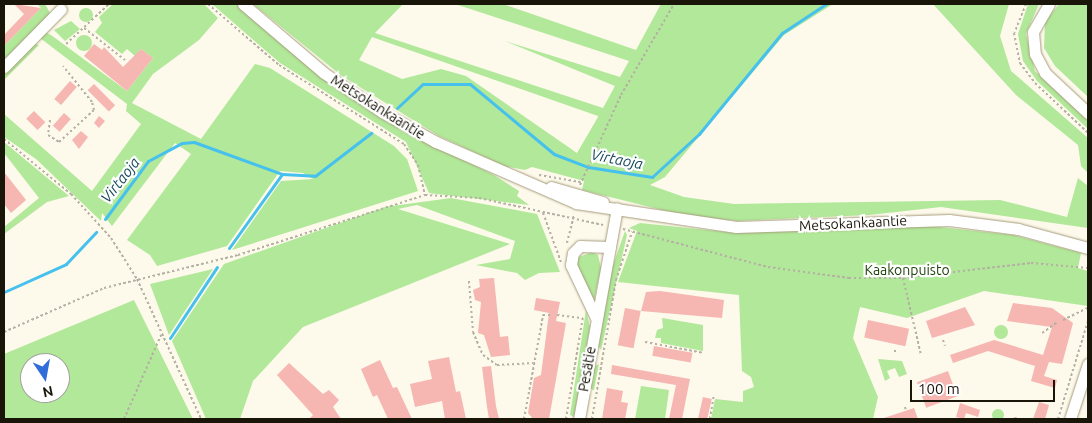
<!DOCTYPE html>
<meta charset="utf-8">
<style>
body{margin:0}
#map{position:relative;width:1092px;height:423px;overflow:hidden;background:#fdf9eb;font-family:Ubuntu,sans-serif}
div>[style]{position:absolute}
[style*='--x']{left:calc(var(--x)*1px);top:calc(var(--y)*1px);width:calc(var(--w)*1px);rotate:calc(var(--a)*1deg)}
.green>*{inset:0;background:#b1e899}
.round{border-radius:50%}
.stream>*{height:3px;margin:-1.5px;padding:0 1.5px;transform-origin:1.5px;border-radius:1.5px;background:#46c1ee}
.building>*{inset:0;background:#f6b6b2;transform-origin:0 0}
.path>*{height:2px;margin-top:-1px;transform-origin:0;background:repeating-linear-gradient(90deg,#b4b0a3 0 2.5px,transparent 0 5px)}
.roads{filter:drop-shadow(0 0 1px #a59b7a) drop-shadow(0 0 1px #a59b7a)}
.minor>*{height:11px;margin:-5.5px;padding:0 5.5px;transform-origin:5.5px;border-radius:5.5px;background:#fff}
span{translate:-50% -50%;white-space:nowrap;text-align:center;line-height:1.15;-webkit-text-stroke:4.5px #fff;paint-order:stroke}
.street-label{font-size:14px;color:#191509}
.park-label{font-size:14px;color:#1b3f06}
.water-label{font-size:15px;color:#14485a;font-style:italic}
.frame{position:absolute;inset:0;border:5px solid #191509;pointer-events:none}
.north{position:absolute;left:20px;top:353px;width:50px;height:50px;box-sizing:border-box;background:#fff;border:1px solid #a3a19d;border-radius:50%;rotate:168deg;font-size:14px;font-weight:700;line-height:20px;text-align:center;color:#191509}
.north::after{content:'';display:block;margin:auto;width:18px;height:22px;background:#306ddb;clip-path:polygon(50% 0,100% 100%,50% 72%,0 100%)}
.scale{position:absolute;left:910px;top:380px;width:145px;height:22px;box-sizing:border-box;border:2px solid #191509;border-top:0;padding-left:6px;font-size:15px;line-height:18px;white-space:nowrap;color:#191509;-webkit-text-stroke:4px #fff;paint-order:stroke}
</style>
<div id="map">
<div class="green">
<i style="clip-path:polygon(37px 4px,45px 4px,50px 13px,4px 61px,4px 46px,41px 8px)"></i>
<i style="clip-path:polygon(113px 4px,204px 4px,218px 18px,199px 40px,153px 74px,132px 103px,201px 139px,255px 64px,270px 68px,394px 146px,407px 159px,418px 191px,232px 250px,281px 181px,313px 179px,303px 173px,280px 171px,227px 246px,157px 266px,150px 255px,127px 240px,191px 154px,175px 143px,112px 226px,102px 213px,101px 221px,36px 159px,4px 137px,4px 114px,92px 191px,141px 124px,126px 111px,127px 104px,40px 38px,45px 32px,51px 35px,127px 91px,153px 58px,141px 49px,135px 56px,127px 49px,122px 54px,95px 32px,102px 23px,99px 17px)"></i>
<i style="clip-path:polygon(212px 4px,239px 4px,414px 136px,494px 175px,519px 191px,517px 196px,529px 205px,429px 193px,406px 142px,280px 63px)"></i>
<i style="clip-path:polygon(evenodd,253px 4px,403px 4px,375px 33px,603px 108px,615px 86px,505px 41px,620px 77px,629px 61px,455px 4px,503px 4px,636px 50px,661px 4px,833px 4px,784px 35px,665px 177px,650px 185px,684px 197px,734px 204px,1000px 200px,1067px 217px,1078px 178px,1088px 186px,1088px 228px,941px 207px,869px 215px,737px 221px,678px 214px,582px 190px,584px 181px,532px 167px,525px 170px,504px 166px,439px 136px,342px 76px,253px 4px,372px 37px,598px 116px,598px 117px,577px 153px,466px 76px,441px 69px,402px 79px,359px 60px,372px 37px)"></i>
<i style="clip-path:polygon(933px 4px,1009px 4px,1000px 36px,1011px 71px,1088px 138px,1088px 173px,1081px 166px,1078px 145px,1016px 95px)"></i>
<i style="clip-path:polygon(1028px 4px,1039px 4px,1026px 34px,1035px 71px,1088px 121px,1088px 129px,1037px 81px,1023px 61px,1018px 34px)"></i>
<i style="clip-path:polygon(1059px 4px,1088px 4px,1088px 97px,1055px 66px,1044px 48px,1045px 22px)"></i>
<i class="round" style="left:79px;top:8px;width:14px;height:14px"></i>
<i style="clip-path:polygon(71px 21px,80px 29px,65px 41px,54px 30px)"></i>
<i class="round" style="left:76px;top:35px;width:16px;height:16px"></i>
<i style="clip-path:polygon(32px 43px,39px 45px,4px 80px,4px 73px)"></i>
<i style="clip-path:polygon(4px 142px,69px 196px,47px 202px,4px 234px,4px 227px,39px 198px,4px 153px)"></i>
<i style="clip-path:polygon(451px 198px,537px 214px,560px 272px,539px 273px,525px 280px,517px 273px,476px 265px,510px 259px,515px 241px,417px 205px,398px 209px,510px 244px,303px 327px,253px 381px,240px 419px,206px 419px,172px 341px,224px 264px,385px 207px)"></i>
<i style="clip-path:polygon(640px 223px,736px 233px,912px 224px,1013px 235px,1081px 253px,1078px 268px,1088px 271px,1088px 306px,984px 291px,907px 318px,860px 307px,853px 338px,878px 397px,873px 419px,711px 419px,715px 399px,743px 402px,743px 391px,754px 387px,751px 377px,742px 371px,739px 295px,618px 282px,637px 231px,629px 228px)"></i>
<i style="clip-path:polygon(625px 231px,627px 235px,601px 350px,597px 344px,610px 274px)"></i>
<i style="clip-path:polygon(592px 252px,598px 255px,601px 268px,594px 300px,576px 265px,579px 257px)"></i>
<i style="clip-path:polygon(213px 269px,169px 335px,150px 284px)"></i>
<i style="clip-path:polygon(evenodd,134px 300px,193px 419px,4px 419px,4px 354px,134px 300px,30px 363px,60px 363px,60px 393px,30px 393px,30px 363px)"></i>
<i style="clip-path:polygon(586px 310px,590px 327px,574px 417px,570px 415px)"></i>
<i style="clip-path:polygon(662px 318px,703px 325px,703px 351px,661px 343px,661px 338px,655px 338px,657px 330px,663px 328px)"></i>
<i class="round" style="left:994px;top:325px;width:14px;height:14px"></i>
<i style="clip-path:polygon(878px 359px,902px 361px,907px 374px,899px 377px,895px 368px,887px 371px,890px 378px,885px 381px)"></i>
<i style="clip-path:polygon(599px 364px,594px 390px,589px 389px,593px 367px)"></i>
<i style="clip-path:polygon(641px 386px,669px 390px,665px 419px,635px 419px)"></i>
<i class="round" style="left:992px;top:409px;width:12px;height:12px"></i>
</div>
<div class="stream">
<i style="--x:397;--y:108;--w:35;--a:-43"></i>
<i style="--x:423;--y:84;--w:47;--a:0"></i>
<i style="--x:470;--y:84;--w:109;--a:39.8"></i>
<i style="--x:554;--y:154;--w:36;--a:21"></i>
<i style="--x:588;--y:167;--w:65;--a:8.9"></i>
<i style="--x:652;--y:177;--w:64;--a:-42.5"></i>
<i style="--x:699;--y:134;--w:131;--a:-50.6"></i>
<i style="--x:782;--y:33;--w:53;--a:-33.4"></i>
<i style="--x:105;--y:219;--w:72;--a:-53.4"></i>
<i style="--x:148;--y:161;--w:38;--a:-28"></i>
<i style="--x:182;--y:143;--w:12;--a:-5"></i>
<i style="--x:194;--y:142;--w:94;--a:20"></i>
<i style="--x:282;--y:174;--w:33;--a:3"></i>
<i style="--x:315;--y:176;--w:71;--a:-37.5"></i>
<i style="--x:229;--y:248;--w:91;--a:-54.4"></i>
<i style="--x:4;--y:292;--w:68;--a:-24.3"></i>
<i style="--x:66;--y:264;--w:44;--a:-46.8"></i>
<i style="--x:170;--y:338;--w:85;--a:-56.5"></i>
</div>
<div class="building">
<i style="clip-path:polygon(14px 4px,41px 8px,4px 46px,4px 35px,24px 14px)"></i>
<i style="clip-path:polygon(94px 44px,102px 50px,104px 47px,123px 67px,141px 49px,153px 58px,127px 91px,84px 56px)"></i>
<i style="left:70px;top:81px;width:9px;height:24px;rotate:41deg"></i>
<i style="left:94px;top:84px;width:30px;height:9px;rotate:45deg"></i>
<i style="left:34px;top:111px;width:16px;height:11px;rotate:45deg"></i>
<i style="left:64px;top:113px;width:9px;height:17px;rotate:41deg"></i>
<i style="clip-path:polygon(99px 116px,105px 121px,99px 128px,94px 123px)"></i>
<i style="clip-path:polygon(81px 131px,88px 137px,79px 149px,72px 140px)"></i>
<i style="clip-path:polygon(4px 172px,26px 200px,11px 213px,4px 204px)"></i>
<i style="clip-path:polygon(494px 278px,500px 337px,508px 336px,510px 355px,491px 357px,484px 335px,478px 333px,481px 302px,475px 300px,473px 290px,480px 287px,479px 279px)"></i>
<i style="clip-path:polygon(660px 291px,724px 300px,722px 318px,641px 311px,646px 292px)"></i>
<i style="clip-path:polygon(536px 298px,560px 302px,556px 321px,566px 323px,549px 419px,533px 419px,528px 413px,534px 378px,541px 375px,549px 313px,534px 310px)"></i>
<i style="clip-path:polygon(1013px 303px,1052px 308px,1073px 323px,1062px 364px,1049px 362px,1044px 376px,1057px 380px,1055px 388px,1031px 381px,1035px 366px,988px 351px,953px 363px,950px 355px,994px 340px,1043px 355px,1052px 327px,1007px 321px)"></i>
<i style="clip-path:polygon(965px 307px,975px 325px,932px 338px,926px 321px)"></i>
<i style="left:625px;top:308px;width:16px;height:38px;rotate:11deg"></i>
<i style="left:868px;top:320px;width:42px;height:18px;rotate:12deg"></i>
<i style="left:654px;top:346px;width:39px;height:10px;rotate:10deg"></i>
<i style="clip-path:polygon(449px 357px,456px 392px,460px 391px,466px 419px,445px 419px,442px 401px,415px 407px,410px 384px,432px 379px,428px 361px)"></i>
<i style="clip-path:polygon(380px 360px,393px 388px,397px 387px,412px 419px,388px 419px,377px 395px,373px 397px,361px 369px)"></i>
<i style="clip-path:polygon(289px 363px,323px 394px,329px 390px,339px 400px,333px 407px,341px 419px,309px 419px,313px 415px,277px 375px)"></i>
<i style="clip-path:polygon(612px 365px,690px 379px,682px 419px,669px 419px,676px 385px,611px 374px)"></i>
<i style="clip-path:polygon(491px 366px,496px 406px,499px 419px,489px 419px,487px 407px,482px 367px)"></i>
<i style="left:948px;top:371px;width:27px;height:33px;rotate:70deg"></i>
<i style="clip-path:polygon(607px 388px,623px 391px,621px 402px,628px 403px,625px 419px,602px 419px)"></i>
<i style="left:703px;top:397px;width:9px;height:22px;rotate:13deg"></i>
<i style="clip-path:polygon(1039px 402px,1049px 405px,1045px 419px,1033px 419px)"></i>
<i style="clip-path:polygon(960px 403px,980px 410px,978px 417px,966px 413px,964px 419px,956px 417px)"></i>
<i style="clip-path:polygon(914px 408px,918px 419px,884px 419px,884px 418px)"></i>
</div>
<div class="path">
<i style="--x:208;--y:4;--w:94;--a:40.7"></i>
<i style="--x:279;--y:65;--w:148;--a:32.3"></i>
<i style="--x:404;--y:144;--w:25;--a:56"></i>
<i style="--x:418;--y:165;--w:31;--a:77"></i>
<i style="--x:1026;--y:4;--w:31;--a:112"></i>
<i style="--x:1014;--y:33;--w:31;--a:79"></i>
<i style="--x:1020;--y:63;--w:25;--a:53"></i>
<i style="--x:1035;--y:83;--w:73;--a:43.3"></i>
<i style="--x:84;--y:28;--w:52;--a:38"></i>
<i style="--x:66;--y:44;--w:59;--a:-42.9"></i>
<i style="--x:50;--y:120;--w:15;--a:98"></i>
<i style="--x:48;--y:135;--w:13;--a:32"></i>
<i style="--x:59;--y:142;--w:47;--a:-42.4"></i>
<i style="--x:94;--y:110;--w:8;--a:-104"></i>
<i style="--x:92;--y:102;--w:46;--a:-128.9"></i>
<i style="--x:4;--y:139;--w:87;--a:39.4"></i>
<i style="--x:71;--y:194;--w:59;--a:47.7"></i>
<i style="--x:111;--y:238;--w:49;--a:57.6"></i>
<i style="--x:137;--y:279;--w:154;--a:65.4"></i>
<i style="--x:539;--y:175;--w:42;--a:9.7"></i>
<i style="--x:580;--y:185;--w:99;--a:-65.5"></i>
<i style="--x:621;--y:95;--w:105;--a:-59.8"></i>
<i style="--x:543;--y:213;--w:52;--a:69.8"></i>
<i style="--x:623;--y:229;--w:150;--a:14.7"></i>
<i style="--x:768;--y:267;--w:82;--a:7.7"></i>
<i style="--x:849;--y:278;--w:54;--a:0"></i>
<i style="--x:903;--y:278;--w:129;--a:-6.7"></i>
<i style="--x:1031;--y:263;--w:57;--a:5"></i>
<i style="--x:567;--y:243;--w:30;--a:-76"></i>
<i style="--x:903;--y:278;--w:79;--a:76.8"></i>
<i style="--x:469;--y:281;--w:51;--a:85.5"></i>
<i style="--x:473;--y:332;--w:25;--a:67"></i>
<i style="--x:483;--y:355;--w:17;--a:36"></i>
<i style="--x:497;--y:365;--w:36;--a:-3"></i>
<i style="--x:557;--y:315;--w:26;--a:7"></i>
<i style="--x:1063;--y:320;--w:28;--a:-26"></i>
<i style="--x:4;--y:332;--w:109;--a:-23.7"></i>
<i style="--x:104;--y:288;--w:138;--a:-13.8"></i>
<i style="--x:238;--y:255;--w:196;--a:-17.8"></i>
<i style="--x:425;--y:195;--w:54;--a:3.2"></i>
<i style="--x:479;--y:198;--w:127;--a:12.3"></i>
<i style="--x:1042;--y:333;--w:19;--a:-35"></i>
<i style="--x:943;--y:340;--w:6;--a:72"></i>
<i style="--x:645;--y:342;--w:60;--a:10.6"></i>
<i style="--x:895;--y:352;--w:4;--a:-90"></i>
<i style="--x:905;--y:407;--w:3;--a:72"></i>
<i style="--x:1014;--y:418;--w:5;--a:11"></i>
<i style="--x:124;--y:419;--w:92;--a:-66.2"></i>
<i style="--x:524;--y:419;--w:106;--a:-79.6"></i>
<i style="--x:543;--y:315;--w:8;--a:0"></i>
<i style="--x:566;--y:419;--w:104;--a:-80.6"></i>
<i style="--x:592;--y:419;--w:141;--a:-80.2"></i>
<i style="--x:616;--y:280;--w:51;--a:-71.6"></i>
<i style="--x:710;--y:419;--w:24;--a:-81"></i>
<i style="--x:1058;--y:419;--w:102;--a:-73"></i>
</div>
<div class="roads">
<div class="minor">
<i style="--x:243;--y:4;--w:106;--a:40.4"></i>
<i style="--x:324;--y:73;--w:70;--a:33.9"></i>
<i style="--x:382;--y:112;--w:62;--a:29.1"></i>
<i style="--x:436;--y:142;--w:153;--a:23.5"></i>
<i style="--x:576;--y:203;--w:162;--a:8.5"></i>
<i style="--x:736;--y:227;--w:213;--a:-1.9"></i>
<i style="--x:949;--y:220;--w:70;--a:7.4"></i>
<i style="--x:1018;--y:229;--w:73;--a:15.2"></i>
<i style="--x:1049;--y:4;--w:32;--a:120"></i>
<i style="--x:1033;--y:32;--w:22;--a:85"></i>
<i style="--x:1035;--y:54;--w:21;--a:62"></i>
<i style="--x:1045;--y:73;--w:59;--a:42.9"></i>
<i style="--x:4;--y:67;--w:81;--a:-45.5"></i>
<i style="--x:551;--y:187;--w:54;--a:16.1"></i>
<i style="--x:596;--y:318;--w:59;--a:-115.3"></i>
<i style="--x:571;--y:265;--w:12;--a:-81"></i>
<i style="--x:573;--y:253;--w:10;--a:-45"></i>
<i style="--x:580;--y:246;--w:30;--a:2"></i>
<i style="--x:579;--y:419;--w:214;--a:-79.8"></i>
<i style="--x:1070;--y:419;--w:58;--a:-71.9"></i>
</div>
</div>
<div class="street-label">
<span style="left:378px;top:107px;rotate:32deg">Metsokankaantie</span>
<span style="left:853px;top:223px;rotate:-3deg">Metsokankaantie</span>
<span style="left:587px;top:369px;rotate:-80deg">Pesätie</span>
</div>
<div class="park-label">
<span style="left:907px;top:270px">Kaakonpuisto</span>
</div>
<div class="water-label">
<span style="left:617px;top:159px;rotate:11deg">Virtaoja</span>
<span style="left:120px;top:180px;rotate:-52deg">Virtaoja</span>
</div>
<div class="frame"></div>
<div class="north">N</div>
<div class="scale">100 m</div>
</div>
